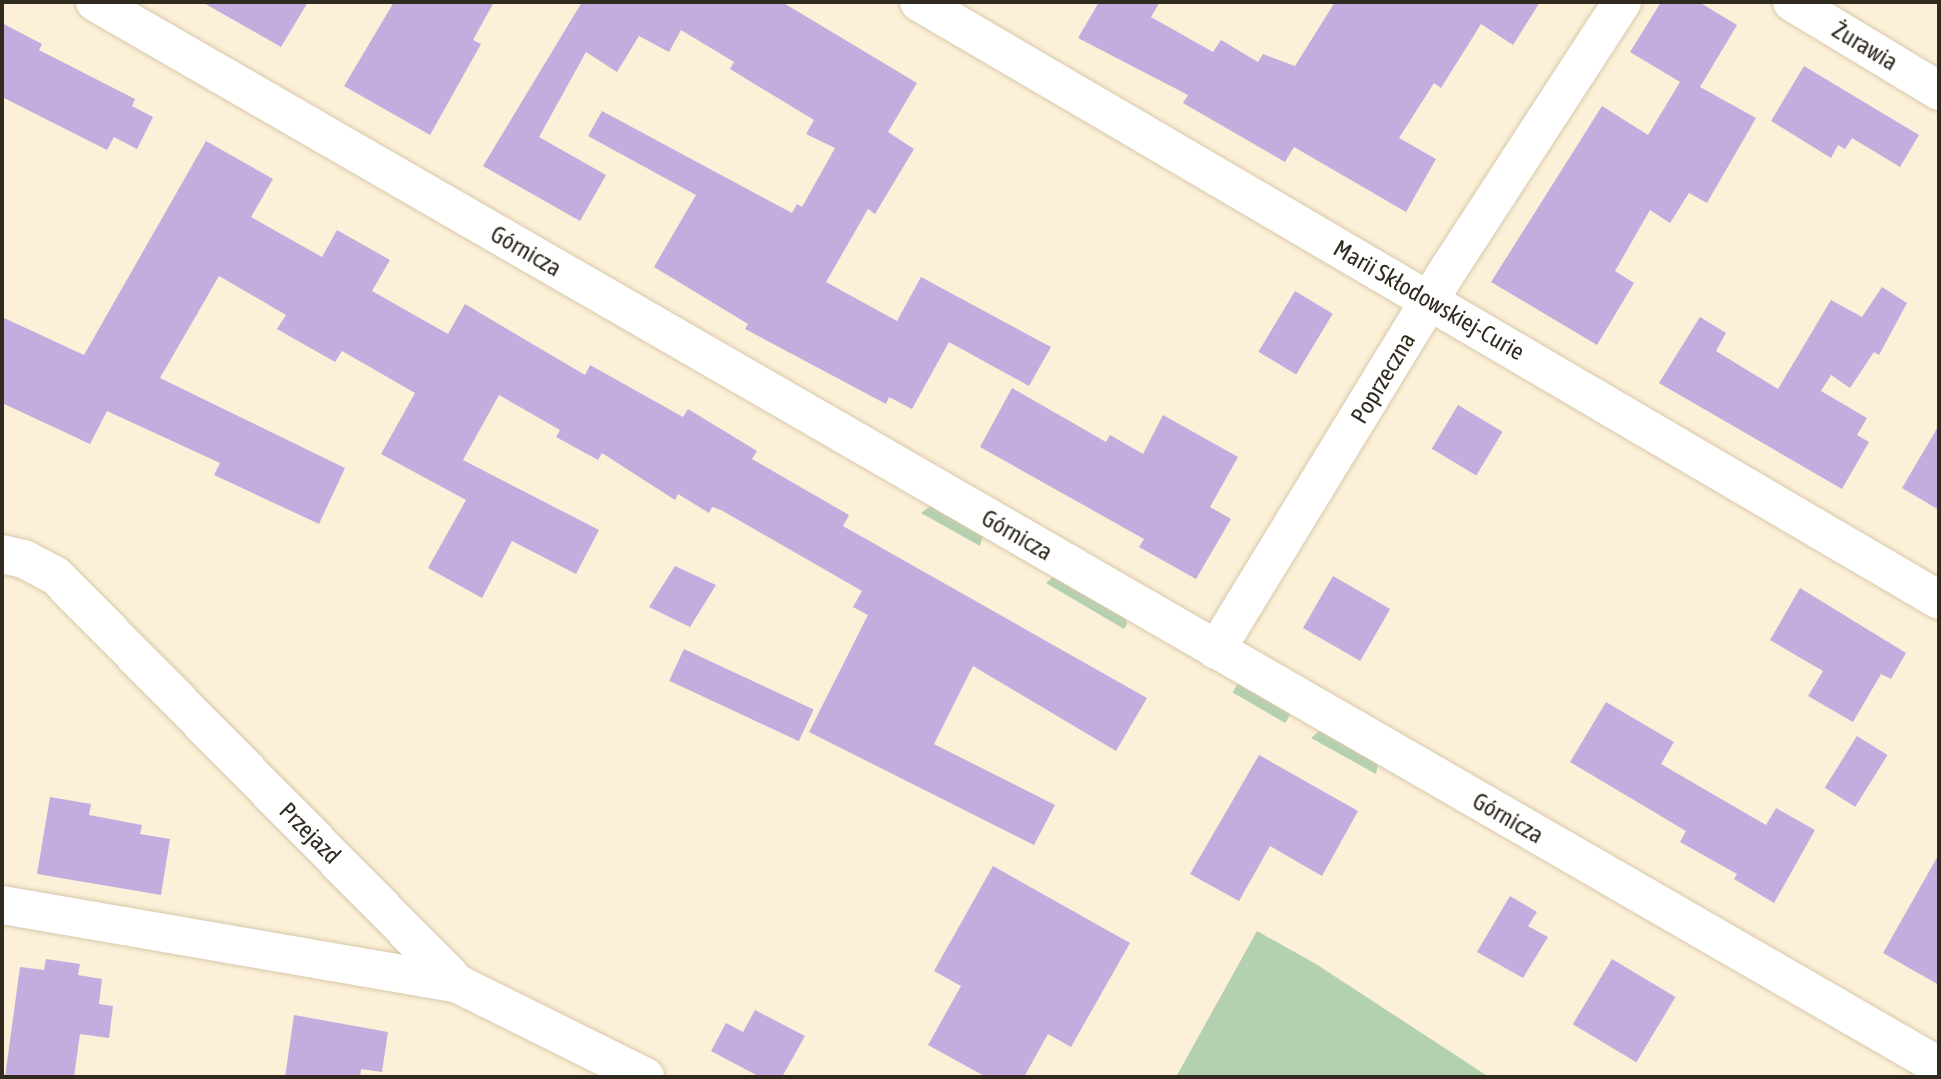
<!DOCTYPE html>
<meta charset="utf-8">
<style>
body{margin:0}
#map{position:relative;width:1941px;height:1079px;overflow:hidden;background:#fcf0d8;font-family:"Asap Condensed",sans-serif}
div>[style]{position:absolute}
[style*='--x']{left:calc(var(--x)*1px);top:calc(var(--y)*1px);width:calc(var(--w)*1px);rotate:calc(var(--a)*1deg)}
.green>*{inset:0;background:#b3d1b1;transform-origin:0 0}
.building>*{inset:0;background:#c3addf;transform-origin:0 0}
.roads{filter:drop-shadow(0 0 2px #d7c8ab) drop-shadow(0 0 2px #d7c8ab)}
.minor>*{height:38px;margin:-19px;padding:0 19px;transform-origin:19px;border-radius:19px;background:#fff}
span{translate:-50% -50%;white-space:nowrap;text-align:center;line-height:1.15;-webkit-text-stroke:6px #fff;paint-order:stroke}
.street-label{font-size:24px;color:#302a1f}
.frame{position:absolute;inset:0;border:4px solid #302a1f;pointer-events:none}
</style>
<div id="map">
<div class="green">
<i style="clip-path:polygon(932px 505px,983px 535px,980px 546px,921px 513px)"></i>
<i style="clip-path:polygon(1054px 576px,1126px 618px,1127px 624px,1124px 629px,1046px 583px)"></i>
<i style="left:1238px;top:683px;width:61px;height:11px;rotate:30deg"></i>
<i style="clip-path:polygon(1320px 730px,1378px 764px,1376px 774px,1311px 738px)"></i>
<i style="clip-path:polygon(1257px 931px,1316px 964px,1489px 1077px,1176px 1077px)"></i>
</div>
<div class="building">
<i style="clip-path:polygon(202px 2px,308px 2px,281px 47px)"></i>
<i style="clip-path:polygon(394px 2px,494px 2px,473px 40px,481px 44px,430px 135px,344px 86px)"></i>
<i style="clip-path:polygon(582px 2px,782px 2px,917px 83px,888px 132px,914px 149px,875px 214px,868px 209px,826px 282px,897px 321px,921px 277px,1051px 347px,1029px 386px,949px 342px,912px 409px,889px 397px,886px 404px,745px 329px,748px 324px,654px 267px,696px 195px,588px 136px,602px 111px,792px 213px,797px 204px,802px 207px,835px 148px,806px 134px,814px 120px,730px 69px,734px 62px,681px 30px,669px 52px,639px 36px,617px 72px,586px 52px,539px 137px,606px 175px,580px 221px,483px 166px)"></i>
<i style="clip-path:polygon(1099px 2px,1160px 2px,1151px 17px,1213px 52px,1221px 40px,1258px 62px,1263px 54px,1295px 66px,1335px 2px,1540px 2px,1513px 45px,1481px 24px,1441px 88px,1434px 83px,1399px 138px,1436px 159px,1406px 212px,1294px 147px,1285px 162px,1183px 103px,1188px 95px,1078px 38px)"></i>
<i style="clip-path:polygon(1661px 2px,1699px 2px,1737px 25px,1700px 87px,1756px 118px,1707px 203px,1689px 193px,1670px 223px,1650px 210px,1615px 271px,1634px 283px,1597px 345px,1491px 282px,1602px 106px,1648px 135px,1680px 82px,1630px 52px)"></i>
<i style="clip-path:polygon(2px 23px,42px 44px,39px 50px,135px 99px,132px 106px,153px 117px,137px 149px,114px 137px,107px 150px,2px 97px)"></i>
<i style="clip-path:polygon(1804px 66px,1919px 135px,1900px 167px,1852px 138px,1845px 149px,1838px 145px,1831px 158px,1771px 121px)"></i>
<i style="clip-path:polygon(206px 141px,273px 179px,251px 217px,322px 257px,337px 230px,390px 260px,372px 291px,448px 334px,465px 304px,585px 375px,590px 365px,683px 417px,688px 409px,757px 451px,752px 459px,849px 515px,843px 526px,1147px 698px,1116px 751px,973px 666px,934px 744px,1055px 805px,1034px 845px,809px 732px,868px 615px,853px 607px,862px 591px,721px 510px,712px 507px,709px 513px,678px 494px,675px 500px,602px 453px,598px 460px,556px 437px,560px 430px,499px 395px,463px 460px,599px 530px,576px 574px,512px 541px,482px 598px,428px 568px,466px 500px,381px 454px,415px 393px,342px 351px,335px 362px,277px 329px,286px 315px,219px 276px,160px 378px,345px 468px,319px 524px,214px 475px,220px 463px,107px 411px,90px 444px,2px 403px,2px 317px,84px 355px)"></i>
<i style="clip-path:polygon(1882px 287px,1907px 303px,1879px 355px,1874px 352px,1850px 388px,1831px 375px,1821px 391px,1867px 418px,1857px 435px,1869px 442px,1842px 489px,1659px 383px,1700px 317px,1726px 333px,1716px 351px,1778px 389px,1831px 300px,1862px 317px)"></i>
<i style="left:1295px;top:291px;width:44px;height:71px;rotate:31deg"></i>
<i style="clip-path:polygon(1012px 388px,1106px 442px,1110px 435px,1143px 454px,1163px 415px,1238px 457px,1210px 507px,1231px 519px,1196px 579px,1139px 547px,1144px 539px,980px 447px)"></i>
<i style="left:1458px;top:405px;width:52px;height:51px;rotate:31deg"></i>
<i style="clip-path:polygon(1939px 425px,1939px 510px,1902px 488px)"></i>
<i style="clip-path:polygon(675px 566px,716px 585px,690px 627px,649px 607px)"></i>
<i style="left:1333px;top:576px;width:66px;height:60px;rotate:30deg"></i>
<i style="clip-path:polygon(1800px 588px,1906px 653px,1891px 679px,1881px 674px,1853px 722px,1808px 696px,1823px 671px,1770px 640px)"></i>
<i style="left:684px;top:649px;width:143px;height:35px;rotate:25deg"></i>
<i style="clip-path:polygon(1606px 702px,1674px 742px,1661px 764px,1766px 825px,1776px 808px,1815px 830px,1774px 903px,1734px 879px,1737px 874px,1680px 842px,1686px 831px,1570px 762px)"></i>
<i style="left:1857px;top:736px;width:36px;height:61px;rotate:32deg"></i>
<i style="clip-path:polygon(1259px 755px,1358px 811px,1322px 876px,1270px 846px,1239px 901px,1190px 874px)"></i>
<i style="clip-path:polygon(50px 797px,91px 804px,89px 815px,142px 825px,140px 834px,170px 839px,161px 895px,37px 874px)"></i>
<i style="clip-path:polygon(1939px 854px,1939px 985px,1883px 953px)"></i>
<i style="clip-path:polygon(993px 866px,1130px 943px,1071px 1047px,1048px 1034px,1024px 1077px,986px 1077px,928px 1045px,961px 986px,934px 971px)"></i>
<i style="clip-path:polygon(1510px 896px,1537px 912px,1528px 926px,1548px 937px,1523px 978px,1477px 952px)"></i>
<i style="clip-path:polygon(46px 959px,80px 964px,78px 975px,102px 979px,99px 1004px,113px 1006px,109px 1038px,80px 1034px,74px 1077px,5px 1077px,20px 967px,44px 970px)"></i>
<i style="left:1612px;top:959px;width:74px;height:76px;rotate:31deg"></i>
<i style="clip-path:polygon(755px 1010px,805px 1036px,782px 1077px,760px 1077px,711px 1051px,726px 1023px,743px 1032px)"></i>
<i style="clip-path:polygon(294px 1015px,388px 1032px,382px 1072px,361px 1069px,360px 1077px,285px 1077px)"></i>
</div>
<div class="roads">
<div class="minor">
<i style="--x:95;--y:2;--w:2129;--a:29.99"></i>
<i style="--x:919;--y:2;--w:1182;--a:30.38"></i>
<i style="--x:1792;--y:2;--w:172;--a:31.2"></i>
<i style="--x:2;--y:554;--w:23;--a:13"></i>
<i style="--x:24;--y:559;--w:36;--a:28"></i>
<i style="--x:56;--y:576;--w:573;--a:45.42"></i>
<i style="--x:458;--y:984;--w:209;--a:26.4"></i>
<i style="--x:1216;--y:650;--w:449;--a:-58.6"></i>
<i style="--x:1450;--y:267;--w:316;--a:-57"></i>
<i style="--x:2;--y:905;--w:463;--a:9.8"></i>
</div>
</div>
<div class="street-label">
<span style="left:1865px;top:46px;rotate:31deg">Żurawia</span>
<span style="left:526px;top:251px;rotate:30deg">Górnicza</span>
<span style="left:1429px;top:300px;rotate:30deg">Marii Skłodowskiej-Curie</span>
<span style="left:1383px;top:378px;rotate:-59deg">Poprzeczna</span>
<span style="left:1017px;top:535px;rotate:30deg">Górnicza</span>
<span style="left:1508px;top:818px;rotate:30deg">Górnicza</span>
<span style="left:310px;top:833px;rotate:45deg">Przejazd</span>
</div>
<div class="frame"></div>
</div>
